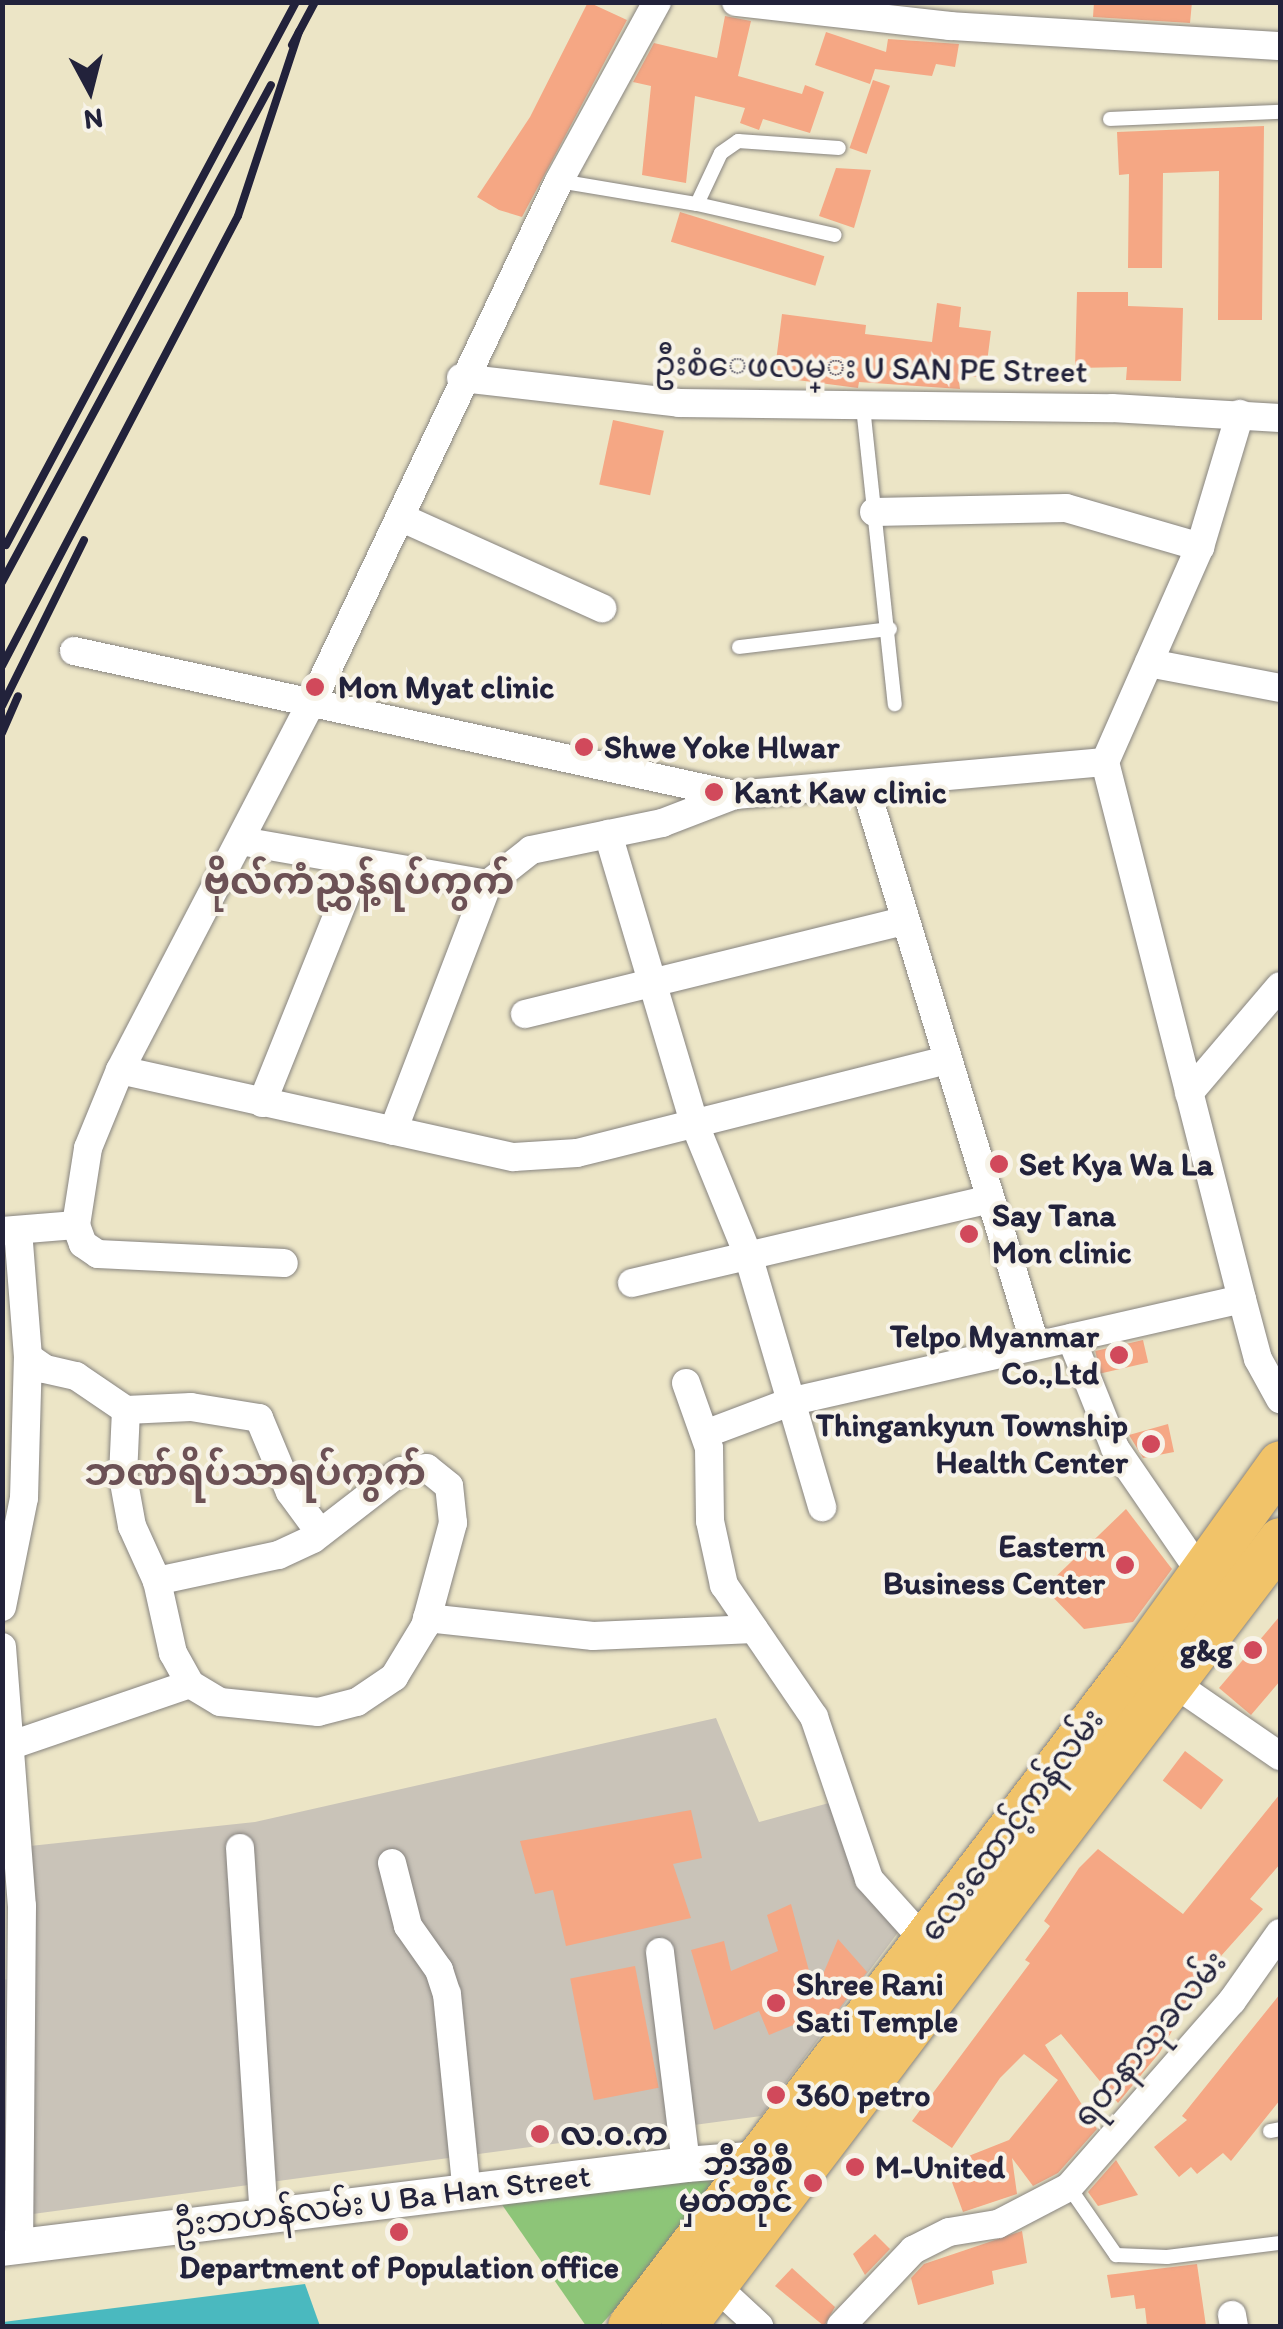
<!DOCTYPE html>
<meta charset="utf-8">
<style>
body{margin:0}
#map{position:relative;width:1283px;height:2329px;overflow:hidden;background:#ece5c6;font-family:Itim,"Noto Sans Myanmar",sans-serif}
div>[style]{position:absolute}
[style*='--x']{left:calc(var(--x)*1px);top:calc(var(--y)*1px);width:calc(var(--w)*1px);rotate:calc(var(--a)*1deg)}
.industrial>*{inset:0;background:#c9c3b8}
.green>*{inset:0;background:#8dc578}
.water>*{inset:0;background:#4ab9bf}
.building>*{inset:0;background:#f5a784;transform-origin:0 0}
.roads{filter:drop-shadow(0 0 2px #878480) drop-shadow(0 0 2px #878480)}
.service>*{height:14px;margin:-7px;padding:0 7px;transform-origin:7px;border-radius:7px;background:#fff}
.minor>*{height:28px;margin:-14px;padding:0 14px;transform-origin:14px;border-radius:14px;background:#fff}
.tertiary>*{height:35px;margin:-17.5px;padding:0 17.5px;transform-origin:17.5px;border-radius:17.5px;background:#fff}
.primary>*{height:45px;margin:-22.5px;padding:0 22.5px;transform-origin:22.5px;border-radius:22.5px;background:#f1c369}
.rail>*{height:8px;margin:-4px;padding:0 4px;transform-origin:4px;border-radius:4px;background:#22223b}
.dots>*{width:28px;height:28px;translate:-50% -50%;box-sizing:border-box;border:5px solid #f7f3e8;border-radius:50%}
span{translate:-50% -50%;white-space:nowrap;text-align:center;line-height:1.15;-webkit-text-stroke:8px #f7f3e8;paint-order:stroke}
.street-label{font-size:32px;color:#22223b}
.poi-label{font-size:32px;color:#22223b;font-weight:700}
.left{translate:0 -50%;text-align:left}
.right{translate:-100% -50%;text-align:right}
.quarter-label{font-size:38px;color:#6c5155;font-weight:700}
.frame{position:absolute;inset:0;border:5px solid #22223b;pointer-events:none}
.north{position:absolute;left:40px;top:40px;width:100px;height:100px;-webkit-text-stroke:8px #f7f3e8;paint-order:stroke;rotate:173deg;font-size:28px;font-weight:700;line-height:40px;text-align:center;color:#22223b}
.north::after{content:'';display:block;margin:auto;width:35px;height:45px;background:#22223b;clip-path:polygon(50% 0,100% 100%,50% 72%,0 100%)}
</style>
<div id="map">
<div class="industrial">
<i style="clip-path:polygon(716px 1718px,759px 1822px,829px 1803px,899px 1931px,761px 2116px,3px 2218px,2px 1980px,33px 1976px,30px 1846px,255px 1822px)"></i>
</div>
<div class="green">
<i style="clip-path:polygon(719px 2174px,719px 2194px,600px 2326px,586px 2326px,494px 2193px)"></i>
</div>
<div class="water">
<i style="clip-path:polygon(305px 2284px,320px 2326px,3px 2326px,3px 2322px)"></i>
</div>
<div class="building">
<i style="clip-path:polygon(588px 2px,627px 20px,522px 217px,499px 210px,477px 197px,530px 117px)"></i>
<i style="clip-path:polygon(1094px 2px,1192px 2px,1190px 23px,1093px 17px)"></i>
<i style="clip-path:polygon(725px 16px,751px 21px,738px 76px,802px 94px,805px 85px,824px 92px,810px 133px,763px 119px,759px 130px,740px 123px,745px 108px,695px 96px,686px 183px,642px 175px,651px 86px,633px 82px,654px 43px,717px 58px)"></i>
<i style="clip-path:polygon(826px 32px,886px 52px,888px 39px,959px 44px,955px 67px,936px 64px,932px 76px,875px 69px,870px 84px,815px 65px)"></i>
<i style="left:873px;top:80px;width:18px;height:72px;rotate:19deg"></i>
<i style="clip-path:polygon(1264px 126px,1262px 320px,1218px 320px,1219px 171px,1163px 173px,1162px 268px,1128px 268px,1129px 174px,1119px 175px,1117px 132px)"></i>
<i style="clip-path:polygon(836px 168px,871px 170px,854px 228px,819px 216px)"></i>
<i style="left:680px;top:212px;width:151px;height:31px;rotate:17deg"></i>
<i style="clip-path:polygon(1077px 292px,1128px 292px,1128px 306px,1183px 308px,1181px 381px,1126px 380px,1127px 367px,1075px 368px)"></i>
<i style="clip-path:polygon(937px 303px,961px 307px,959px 327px,991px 331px,985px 378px,958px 375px,960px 389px,859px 382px,858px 388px,774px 377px,782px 314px,866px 325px,865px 334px,932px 342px)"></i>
<i style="left:613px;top:420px;width:52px;height:66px;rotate:12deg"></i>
<i style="left:1143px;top:1340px;width:23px;height:49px;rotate:77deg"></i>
<i style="clip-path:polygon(1168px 1424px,1174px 1452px,1143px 1458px,1129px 1435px)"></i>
<i style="clip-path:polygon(1126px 1509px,1172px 1569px,1133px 1622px,1084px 1629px,1044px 1588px)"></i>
<i style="clip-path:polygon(1280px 1616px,1280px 1681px,1251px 1715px,1219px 1688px)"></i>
<i style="left:1185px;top:1751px;width:48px;height:37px;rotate:37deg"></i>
<i style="clip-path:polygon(1280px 1794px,1280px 1864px,1250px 1899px,1263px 1909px,1204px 1975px,1160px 2052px,1118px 2103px,1061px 2034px,1045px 2045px,1097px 2129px,1058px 2173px,1033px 2186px,1012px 2158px,1017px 2194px,963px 2212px,946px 2166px,974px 2163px,966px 2157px,1009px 2140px,1058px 2080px,1024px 2054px,1000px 2078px,952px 2148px,912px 2121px,1030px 1963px,1025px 1960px,1050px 1926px,1044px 1921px,1079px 1868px,1098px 1849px,1183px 1914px)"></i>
<i style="clip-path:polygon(691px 1810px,702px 1858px,673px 1864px,691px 1918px,566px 1946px,553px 1890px,535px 1894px,520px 1841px)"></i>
<i style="clip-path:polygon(791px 1904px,815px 1993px,838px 1939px,867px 1972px,827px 2025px,820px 2014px,769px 2035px,759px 2011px,714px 2030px,691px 1950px,724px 1941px,731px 1971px,778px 1951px,767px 1915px)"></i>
<i style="left:635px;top:1966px;width:124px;height:66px;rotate:79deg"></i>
<i style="clip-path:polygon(1280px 1994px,1280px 2100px,1231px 2161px,1223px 2153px,1197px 2174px,1191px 2167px,1179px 2177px,1154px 2147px,1187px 2120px,1182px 2116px)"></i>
<i style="clip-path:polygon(1116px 2160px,1138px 2195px,1098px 2206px,1088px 2192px)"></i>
<i style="clip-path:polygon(1022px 2231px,1027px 2263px,992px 2271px,994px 2284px,918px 2305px,911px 2278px,924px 2264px)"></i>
<i style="clip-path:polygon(875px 2234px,890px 2249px,865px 2275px,853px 2254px)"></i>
<i style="clip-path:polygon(1197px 2264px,1206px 2326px,1147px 2326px,1145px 2308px,1136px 2309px,1134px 2295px,1111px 2298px,1107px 2275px)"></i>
<i style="clip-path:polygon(792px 2268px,835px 2307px,824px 2326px,775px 2286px)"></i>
</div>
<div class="roads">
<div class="service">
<i style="--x:1110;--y:119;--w:170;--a:-2.4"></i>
<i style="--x:559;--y:181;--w:140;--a:9.5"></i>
<i style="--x:697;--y:204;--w:56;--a:-64.8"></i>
<i style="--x:721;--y:153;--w:21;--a:-35"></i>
<i style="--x:738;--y:141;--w:101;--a:4"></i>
<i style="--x:697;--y:204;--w:141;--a:12.7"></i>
<i style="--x:863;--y:407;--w:299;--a:83.9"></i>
<i style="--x:739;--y:647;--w:152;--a:-6.8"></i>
<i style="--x:1270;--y:2131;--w:10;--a:-11"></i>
<i style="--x:1069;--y:2187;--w:83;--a:55.3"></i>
<i style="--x:1116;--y:2255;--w:51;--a:2.2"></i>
<i style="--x:1167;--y:2257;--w:114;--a:-7.1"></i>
</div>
<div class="minor">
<i style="--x:736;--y:2;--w:215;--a:6.4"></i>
<i style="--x:950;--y:26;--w:331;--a:3.5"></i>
<i style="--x:461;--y:378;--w:219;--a:6.5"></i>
<i style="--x:679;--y:403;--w:433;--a:0.7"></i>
<i style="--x:1112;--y:408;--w:168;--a:3.4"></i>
<i style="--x:874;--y:512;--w:192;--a:-1.2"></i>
<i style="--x:1066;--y:508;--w:140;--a:16.2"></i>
<i style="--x:400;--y:517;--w:222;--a:24.3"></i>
<i style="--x:74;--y:651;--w:677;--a:12.29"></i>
<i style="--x:735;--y:795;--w:371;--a:-5.1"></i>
<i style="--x:1149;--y:663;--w:133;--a:10.8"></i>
<i style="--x:1105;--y:762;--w:554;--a:75.69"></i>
<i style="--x:1242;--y:1299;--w:62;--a:75.1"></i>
<i style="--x:1258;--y:1359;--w:46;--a:61.2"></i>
<i style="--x:1105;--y:762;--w:235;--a:-66.2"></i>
<i style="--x:1200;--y:547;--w:139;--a:-73.3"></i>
<i style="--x:865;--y:786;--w:583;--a:73.06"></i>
<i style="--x:608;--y:834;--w:304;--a:73.4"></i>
<i style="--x:695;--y:1125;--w:140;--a:67.8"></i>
<i style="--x:748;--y:1255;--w:263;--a:73.6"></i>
<i style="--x:241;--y:841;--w:251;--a:9.9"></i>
<i style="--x:525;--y:1014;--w:390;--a:-13.8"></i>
<i style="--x:120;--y:1070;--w:403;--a:12.5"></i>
<i style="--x:514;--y:1157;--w:63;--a:-3.6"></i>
<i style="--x:577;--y:1153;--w:382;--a:-14.1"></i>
<i style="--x:1189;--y:1093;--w:140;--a:-49.6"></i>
<i style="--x:262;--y:1103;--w:260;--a:-68.1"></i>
<i style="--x:393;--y:1131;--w:265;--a:-69"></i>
<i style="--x:488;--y:884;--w:55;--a:-38.3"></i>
<i style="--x:531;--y:850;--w:134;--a:-11.6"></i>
<i style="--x:662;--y:823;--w:78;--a:-21"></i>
<i style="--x:76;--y:1225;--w:20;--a:70"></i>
<i style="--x:83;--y:1244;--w:18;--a:34"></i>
<i style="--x:98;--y:1254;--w:186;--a:2.8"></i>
<i style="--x:18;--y:1230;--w:127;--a:85.5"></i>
<i style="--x:28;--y:1357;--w:21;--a:35"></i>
<i style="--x:45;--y:1369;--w:32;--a:13"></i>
<i style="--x:76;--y:1376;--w:60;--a:34.2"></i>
<i style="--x:126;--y:1410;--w:65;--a:-2.6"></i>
<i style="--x:191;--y:1407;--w:69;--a:9.2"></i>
<i style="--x:259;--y:1418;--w:80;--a:67.3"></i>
<i style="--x:290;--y:1492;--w:47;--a:53.6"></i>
<i style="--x:2;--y:1231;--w:74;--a:-4.6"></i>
<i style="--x:76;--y:1225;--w:78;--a:-81.1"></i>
<i style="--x:88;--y:1148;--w:84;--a:-67.7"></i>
<i style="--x:120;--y:1070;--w:420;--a:-62.5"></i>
<i style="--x:314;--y:698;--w:572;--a:-64.64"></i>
<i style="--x:559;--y:181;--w:204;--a:-61.3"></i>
<i style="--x:632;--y:1283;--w:368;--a:-13.2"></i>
<i style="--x:1071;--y:1338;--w:118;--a:68.2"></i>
<i style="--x:1115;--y:1448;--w:152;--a:55.5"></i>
<i style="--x:686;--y:1383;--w:69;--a:70.5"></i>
<i style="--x:709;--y:1448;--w:73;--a:89.2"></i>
<i style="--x:710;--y:1521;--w:66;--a:77.7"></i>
<i style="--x:724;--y:1585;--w:160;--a:55.7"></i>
<i style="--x:814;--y:1717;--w:171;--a:71.2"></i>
<i style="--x:869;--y:1879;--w:94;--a:48"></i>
<i style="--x:126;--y:1410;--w:67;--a:92.6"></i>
<i style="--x:123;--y:1477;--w:50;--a:79.6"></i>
<i style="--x:132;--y:1526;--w:60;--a:65.6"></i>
<i style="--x:157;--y:1581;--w:74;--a:77.5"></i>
<i style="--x:173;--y:1653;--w:35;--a:61"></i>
<i style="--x:190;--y:1684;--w:35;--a:31"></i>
<i style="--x:220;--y:1702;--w:99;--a:5.8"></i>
<i style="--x:318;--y:1712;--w:40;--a:-14.4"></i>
<i style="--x:357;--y:1702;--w:45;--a:-34"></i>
<i style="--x:394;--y:1677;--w:60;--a:-58.7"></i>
<i style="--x:425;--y:1626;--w:107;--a:-74.8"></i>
<i style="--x:453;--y:1523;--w:37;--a:-96"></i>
<i style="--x:449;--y:1486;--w:28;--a:-141"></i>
<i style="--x:427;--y:1468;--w:26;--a:173"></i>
<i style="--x:401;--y:1471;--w:111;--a:142.3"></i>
<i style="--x:313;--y:1539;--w:38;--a:155"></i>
<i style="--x:278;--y:1555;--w:124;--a:167.9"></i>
<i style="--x:705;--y:1434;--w:94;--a:-20.6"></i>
<i style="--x:793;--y:1401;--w:460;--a:-12.8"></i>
<i style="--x:2;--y:1607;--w:111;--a:-78.6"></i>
<i style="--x:24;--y:1498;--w:141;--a:-88.4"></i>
<i style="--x:427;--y:1618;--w:167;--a:6.2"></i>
<i style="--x:593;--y:1636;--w:161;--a:-2.5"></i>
<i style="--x:2;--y:1647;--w:260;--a:85.6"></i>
<i style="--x:22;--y:1906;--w:340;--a:90.5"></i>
<i style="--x:1162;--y:1675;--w:143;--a:34.5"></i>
<i style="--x:12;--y:1745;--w:188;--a:-18.9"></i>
<i style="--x:240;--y:1848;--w:368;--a:86.3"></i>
<i style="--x:392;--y:1863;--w:65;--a:75.7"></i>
<i style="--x:408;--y:1926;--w:54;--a:54.8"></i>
<i style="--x:439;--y:1970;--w:25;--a:72"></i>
<i style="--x:447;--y:1994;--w:200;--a:84.3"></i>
<i style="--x:660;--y:1952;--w:214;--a:83"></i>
<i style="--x:705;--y:2276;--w:74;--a:42.8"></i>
<i style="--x:1232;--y:2315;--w:11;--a:80"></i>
<i style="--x:841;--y:2326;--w:105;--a:-46.5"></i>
<i style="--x:913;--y:2250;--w:40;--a:-26.6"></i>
<i style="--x:949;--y:2232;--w:50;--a:-9.3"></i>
<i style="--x:998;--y:2224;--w:80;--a:-27.5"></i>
<i style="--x:1069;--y:2187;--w:247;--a:-48.8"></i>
<i style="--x:1232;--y:2001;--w:83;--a:-54.8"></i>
</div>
<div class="tertiary">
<i style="--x:2;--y:2248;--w:689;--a:-7"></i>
<i style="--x:686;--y:2164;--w:75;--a:-4.6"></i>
<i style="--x:761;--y:2158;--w:15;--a:28"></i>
</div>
<div class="primary">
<i style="--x:630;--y:2326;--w:840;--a:-52.64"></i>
<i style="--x:1140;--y:1658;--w:240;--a:-54.3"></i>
<i style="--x:683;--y:2326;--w:987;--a:-52.78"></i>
</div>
</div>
<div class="rail">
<i style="--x:292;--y:45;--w:49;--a:-61.9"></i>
<i style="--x:6;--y:545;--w:616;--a:-61.89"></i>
<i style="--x:2;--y:582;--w:565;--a:-61.58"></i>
<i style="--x:2;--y:666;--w:508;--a:-62.33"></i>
<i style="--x:238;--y:216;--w:194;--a:-71.7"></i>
<i style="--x:2;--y:706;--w:185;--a:-63.7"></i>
<i style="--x:2;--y:733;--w:40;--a:-66.6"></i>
</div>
<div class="dots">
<i style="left:315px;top:687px;background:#d1495b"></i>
<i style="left:584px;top:747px;background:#d1495b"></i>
<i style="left:714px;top:792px;background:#d1495b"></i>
<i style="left:999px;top:1164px;background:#d1495b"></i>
<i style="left:969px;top:1234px;background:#d1495b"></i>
<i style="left:1119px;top:1355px;background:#d1495b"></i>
<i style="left:1151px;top:1444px;background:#d1495b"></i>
<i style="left:1125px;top:1565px;background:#d1495b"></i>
<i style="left:1253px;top:1650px;background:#d1495b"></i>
<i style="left:776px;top:2003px;background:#d1495b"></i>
<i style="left:776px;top:2095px;background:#d1495b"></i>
<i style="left:540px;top:2134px;background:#d1495b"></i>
<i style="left:855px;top:2167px;background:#d1495b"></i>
<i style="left:813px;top:2183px;background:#d1495b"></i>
<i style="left:399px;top:2232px;background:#d1495b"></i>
</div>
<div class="street-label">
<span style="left:871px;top:368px;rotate:1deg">ဦးစံေဖလမ္း U SAN PE Street</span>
<span style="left:1012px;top:1825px;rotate:-53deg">လေးထောင့်ကန်လမ်း</span>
<span style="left:1150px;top:2039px;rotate:-50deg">ရတနာသုခလမ်း</span>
<span style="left:382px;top:2201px;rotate:-7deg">ဦးဘဟန်လမ်း U Ba Han Street</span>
</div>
<div class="poi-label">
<span class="left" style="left:338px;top:687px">Mon Myat clinic</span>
<span class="left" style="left:604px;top:747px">Shwe Yoke Hlwar</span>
<span class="left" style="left:734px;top:792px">Kant Kaw clinic</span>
<span class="left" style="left:1019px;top:1164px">Set Kya Wa La</span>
<span class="left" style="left:992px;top:1234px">Say Tana<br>Mon clinic</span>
<span class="right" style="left:1099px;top:1355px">Telpo Myanmar<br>Co.,Ltd</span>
<span class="right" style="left:1128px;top:1444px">Thingankyun Township<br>Health Center</span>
<span class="right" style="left:1105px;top:1565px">Eastern<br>Business Center</span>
<span class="right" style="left:1233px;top:1650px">g&amp;g</span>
<span class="left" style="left:796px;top:2003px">Shree Rani<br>Sati Temple</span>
<span class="left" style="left:796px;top:2095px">360 petro</span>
<span class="left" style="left:560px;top:2134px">လ.၀.က</span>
<span class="right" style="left:793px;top:2183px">ဘီအိုစီ<br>မှတ်တိုင်</span>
<span class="left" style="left:875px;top:2167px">M-United</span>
<span style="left:399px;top:2267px">Department of Population office</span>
</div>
<div class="quarter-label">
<span style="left:359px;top:882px">ဗိုလ်ကံညွှန့်ရပ်ကွက်</span>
<span style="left:255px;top:1473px">ဘဏ်ရိပ်သာရပ်ကွက်</span>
</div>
<div class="frame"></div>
<div class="north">N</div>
</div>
